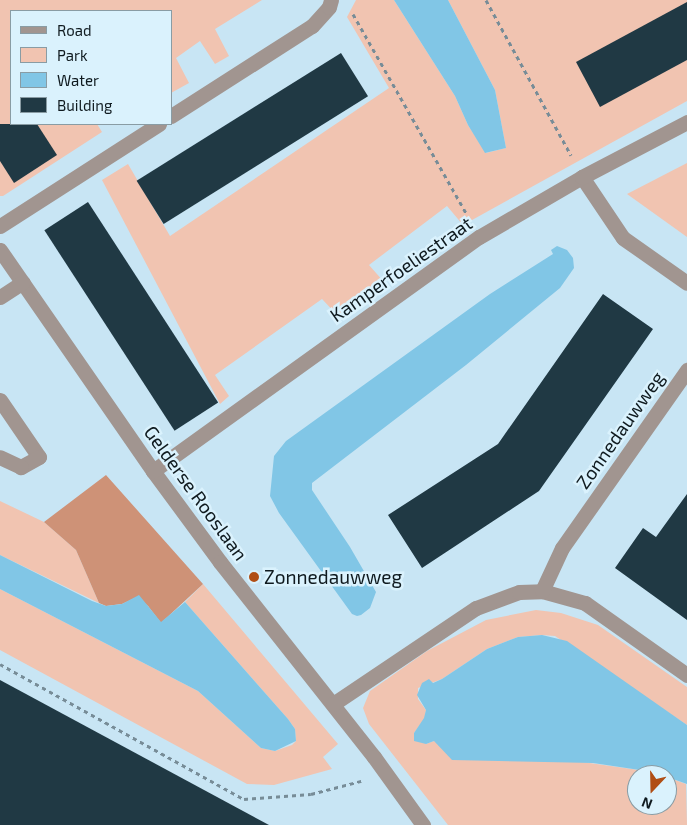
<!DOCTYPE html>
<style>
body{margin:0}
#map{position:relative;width:687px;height:825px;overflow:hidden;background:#c8e5f4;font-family:"Exo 2",sans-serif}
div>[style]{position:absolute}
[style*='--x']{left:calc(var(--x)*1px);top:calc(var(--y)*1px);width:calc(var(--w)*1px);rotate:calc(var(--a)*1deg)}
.green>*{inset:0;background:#f1c4b1}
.forest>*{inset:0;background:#ce9277}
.water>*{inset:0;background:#81c6e6}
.building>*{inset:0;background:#203944;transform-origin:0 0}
.path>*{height:3px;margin-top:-1.5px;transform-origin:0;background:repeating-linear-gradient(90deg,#778c97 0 4px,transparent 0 8px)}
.minor>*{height:15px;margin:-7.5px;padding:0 7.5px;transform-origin:7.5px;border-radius:7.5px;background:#a19590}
.dots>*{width:14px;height:14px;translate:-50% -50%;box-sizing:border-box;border:2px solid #daf2fd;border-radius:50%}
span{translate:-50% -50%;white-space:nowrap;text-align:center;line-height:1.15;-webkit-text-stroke:5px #daf2fd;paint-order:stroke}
.street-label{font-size:19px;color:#0f1a1f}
.poi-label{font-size:19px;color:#0f1a1f}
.left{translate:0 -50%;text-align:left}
.legend{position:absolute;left:10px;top:10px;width:162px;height:115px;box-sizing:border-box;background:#daf2fd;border:1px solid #899ca4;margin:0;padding:6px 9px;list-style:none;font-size:15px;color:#0f1a1f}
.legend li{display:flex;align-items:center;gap:10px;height:25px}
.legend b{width:25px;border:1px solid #899ca4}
.north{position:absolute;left:627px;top:765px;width:50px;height:50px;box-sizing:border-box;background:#daf2fd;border:1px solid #899ca4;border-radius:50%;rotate:201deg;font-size:14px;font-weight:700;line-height:20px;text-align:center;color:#0f1a1f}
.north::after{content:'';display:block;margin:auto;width:18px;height:22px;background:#b04e15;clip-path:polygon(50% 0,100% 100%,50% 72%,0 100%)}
</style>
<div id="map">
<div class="green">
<i style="clip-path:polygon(0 0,262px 0,215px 29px,229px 56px,215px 64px,200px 41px,176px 58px,189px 83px,171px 93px,171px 11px,11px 11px,11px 124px,97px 124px,102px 132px,3px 196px,0 196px)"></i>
<i style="clip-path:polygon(356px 0,394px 0,455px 96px,468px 125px,486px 153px,506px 148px,495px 90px,448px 0,687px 0,687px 101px,463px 225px,447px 206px,369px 265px,384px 282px,338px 316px,322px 299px,215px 375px,229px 396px,220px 404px,102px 180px,128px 164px,170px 236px,389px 88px,347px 17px)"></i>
<i style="clip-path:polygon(687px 163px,687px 237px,627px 194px)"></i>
<i style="clip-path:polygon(0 501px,44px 522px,76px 550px,99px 603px,0 555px)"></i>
<i style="clip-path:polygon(203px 584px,338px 744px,323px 757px,332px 769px,274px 785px,247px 784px,0 650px,0 589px,198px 691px,261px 748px,275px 751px,292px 745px,296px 741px,295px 729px,288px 719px,185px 602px)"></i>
<i style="clip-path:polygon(536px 610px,561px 613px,598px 625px,687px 687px,687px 725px,555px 636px,542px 635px,518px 637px,487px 649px,442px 679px,418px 688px,418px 699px,426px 710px,425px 718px,414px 733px,426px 744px,434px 741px,653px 772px,663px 775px,637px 775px,637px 805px,667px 805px,667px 777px,686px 784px,687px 825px,448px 825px,369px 724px,363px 708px,370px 691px,427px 651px,486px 620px)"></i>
</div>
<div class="forest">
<i style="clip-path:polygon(106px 475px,203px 584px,161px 623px,148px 606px,137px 597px,122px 604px,106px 606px,99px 603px,76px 550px,44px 522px)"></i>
</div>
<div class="water">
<i style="clip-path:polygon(394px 0,448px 0,495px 90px,506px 148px,485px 153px,468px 125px,455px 96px)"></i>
<i style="clip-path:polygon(557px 246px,567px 250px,573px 258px,574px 268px,560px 288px,466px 365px,312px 483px,312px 490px,350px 547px,376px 592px,370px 608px,361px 615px,357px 616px,352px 614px,279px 513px,270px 496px,274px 456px,286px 441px,490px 294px,553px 254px,551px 250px)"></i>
<i style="clip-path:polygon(0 555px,92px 601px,106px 606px,122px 604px,139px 595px,161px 622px,185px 602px,288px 719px,295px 729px,296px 741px,275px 751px,261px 748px,198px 691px,0 589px)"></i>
<i style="clip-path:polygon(542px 635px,567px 641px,687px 725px,687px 784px,653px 772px,593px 763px,452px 760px,434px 741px,426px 744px,414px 741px,414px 733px,424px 718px,426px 710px,417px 695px,422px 683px,429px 679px,433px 683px,442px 679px,487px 649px,518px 637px)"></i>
</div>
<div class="building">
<i style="clip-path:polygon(687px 2px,687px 60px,600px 107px,576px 62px)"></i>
<i style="left:341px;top:53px;width:51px;height:241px;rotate:58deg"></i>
<i style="clip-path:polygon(0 124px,37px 124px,57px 155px,14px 183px,0 161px)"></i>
<i style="left:88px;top:202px;width:239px;height:52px;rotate:57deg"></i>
<i style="clip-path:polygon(603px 294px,653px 329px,539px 491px,422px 568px,388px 515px,498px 444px)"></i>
<i style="clip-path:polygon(687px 494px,687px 620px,615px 568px,643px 528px,656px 537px)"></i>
<i style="clip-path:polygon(0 680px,269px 825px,0 825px)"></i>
</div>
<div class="path">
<i style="--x:486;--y:0;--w:177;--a:61.3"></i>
<i style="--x:353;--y:14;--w:231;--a:60.4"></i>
<i style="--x:0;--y:664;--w:279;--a:29"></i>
<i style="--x:244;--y:799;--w:67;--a:-4.3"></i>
<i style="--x:311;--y:794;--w:52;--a:-14.6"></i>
</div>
<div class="minor">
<i style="--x:171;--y:116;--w:167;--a:-32.6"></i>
<i style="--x:312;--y:26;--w:25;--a:-48"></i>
<i style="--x:329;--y:7;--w:7;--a:-74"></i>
<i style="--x:582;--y:177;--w:73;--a:56.1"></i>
<i style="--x:623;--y:238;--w:78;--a:35.1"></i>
<i style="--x:0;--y:226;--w:189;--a:-32.7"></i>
<i style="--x:0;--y:250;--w:269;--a:55.3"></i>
<i style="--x:153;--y:471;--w:113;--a:53.6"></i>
<i style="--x:220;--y:562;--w:248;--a:51.7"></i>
<i style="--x:374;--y:757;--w:84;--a:54.2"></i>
<i style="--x:0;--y:297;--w:27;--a:-33"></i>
<i style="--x:0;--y:400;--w:69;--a:55.6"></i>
<i style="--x:39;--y:457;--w:21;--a:151"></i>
<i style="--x:21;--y:467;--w:23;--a:-155"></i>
<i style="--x:153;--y:471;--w:401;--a:-35.7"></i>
<i style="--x:479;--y:237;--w:119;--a:-30.2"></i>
<i style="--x:582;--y:177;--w:119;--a:-27.6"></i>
<i style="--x:542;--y:591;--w:45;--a:15.6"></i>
<i style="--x:585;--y:603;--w:125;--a:35.2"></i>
<i style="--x:333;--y:704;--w:172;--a:-33.9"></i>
<i style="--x:476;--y:608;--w:46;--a:-20.4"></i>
<i style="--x:519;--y:592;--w:23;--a:-2"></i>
<i style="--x:542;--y:591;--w:47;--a:-65.1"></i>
<i style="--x:562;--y:548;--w:218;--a:-54.9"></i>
</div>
<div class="dots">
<i style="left:254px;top:577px;background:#b04e15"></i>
</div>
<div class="street-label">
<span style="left:401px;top:269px;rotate:-35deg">Kamperfoeliestraat</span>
<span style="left:620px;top:430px;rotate:-55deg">Zonnedauwweg</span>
<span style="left:196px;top:493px;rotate:54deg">Gelderse Rooslaan</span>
</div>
<div class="poi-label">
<span class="left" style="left:264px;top:577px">Zonnedauwweg</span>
</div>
<ul class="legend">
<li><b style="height:6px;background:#a19590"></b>Road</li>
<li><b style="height:14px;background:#f1c4b1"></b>Park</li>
<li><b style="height:14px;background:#81c6e6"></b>Water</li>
<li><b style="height:14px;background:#203944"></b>Building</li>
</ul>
<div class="north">N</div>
</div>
